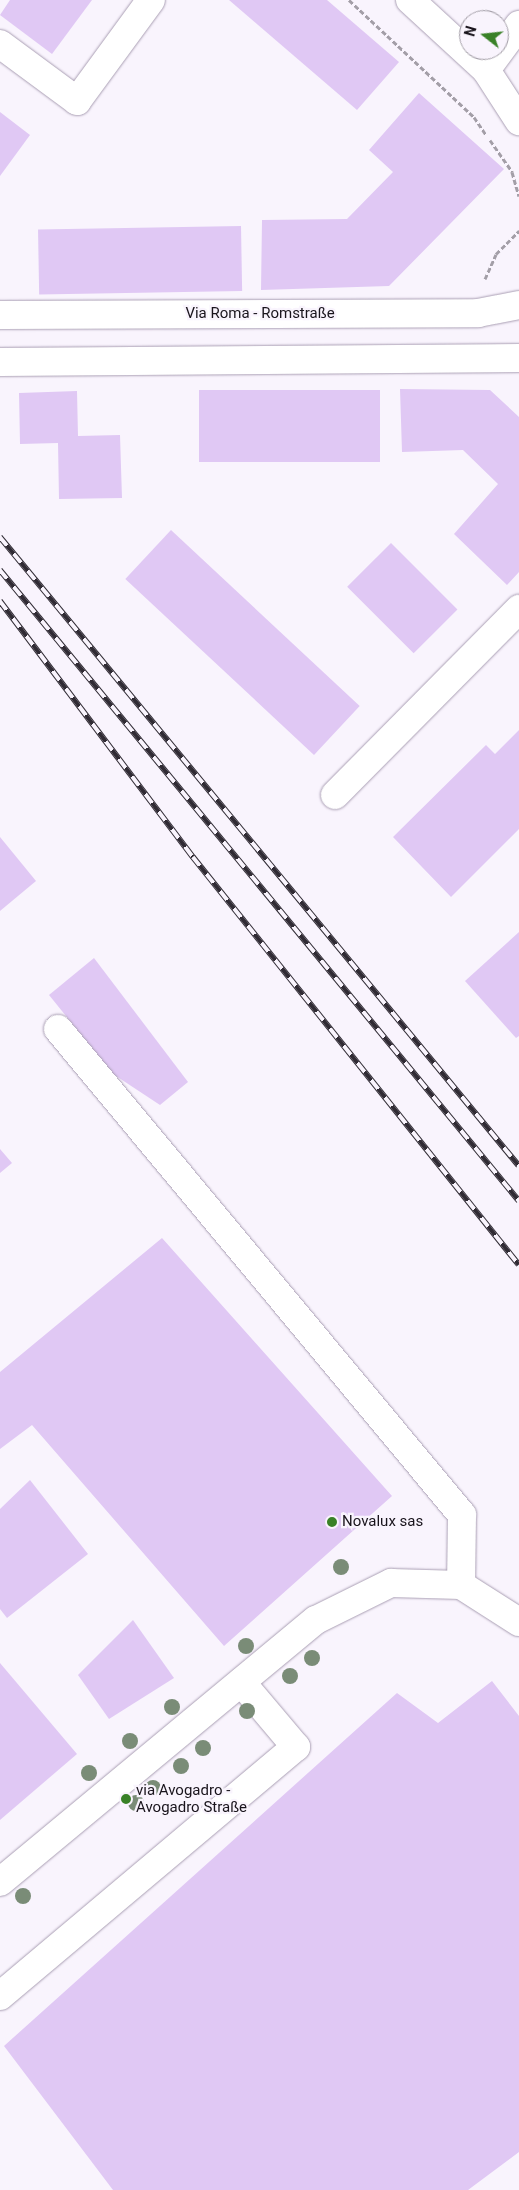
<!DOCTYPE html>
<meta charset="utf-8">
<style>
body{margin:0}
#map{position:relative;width:519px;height:2190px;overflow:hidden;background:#f9f4fd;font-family:Roboto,sans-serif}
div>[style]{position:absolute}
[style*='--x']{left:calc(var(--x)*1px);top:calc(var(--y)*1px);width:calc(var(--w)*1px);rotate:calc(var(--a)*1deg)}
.building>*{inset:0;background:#e0c8f4;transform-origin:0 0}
.path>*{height:3px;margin-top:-1.5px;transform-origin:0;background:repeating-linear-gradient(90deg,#a39ea7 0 5px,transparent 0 7.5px)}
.roads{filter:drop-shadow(0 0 1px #aa9fb4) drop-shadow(0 0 1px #aa9fb4)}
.minor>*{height:28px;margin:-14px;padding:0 14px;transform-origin:14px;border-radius:14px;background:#fff}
.rail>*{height:5.5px;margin-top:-2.75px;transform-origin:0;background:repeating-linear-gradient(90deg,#f9f4fd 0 11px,#302b34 0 22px);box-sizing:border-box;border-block:1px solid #302b34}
.trees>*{width:16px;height:16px;margin:-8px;border-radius:50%;background:#7a8c77}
.dots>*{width:14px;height:14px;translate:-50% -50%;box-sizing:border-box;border:2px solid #f9f4fd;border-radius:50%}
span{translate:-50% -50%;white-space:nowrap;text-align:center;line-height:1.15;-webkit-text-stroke:4.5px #f9f4fd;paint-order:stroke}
.street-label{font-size:15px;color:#19141c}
.poi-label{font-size:15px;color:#19141c}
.left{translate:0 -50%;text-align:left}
.north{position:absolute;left:459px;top:10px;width:50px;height:50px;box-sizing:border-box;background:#f9f4fd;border:1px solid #9f9aa3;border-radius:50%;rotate:286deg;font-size:14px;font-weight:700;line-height:20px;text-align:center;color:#19141c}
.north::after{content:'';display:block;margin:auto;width:18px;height:22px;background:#398127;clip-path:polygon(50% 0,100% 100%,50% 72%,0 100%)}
</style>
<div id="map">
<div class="building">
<i style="clip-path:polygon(10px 0,92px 0,52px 54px,0 15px)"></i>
<i style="clip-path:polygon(229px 0,327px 0,399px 62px,357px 110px)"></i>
<i style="clip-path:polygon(419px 93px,504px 169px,389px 286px,261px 290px,262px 220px,347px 219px,393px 172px,369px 150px)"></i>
<i style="clip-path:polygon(0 112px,30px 135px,0 176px)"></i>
<i style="left:241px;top:226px;width:65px;height:203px;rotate:89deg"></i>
<i style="clip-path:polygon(400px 389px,490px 390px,519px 417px,519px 572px,507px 585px,454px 534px,498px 484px,463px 450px,402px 452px)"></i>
<i style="left:199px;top:390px;width:181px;height:72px"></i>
<i style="clip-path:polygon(77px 391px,78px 436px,120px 435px,122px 498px,59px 499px,58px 443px,20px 444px,19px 393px)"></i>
<i style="left:171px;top:530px;width:258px;height:67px;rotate:43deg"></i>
<i style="left:391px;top:543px;width:94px;height:62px;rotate:45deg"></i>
<i style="clip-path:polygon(519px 730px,519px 829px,451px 897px,393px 837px,486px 745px,495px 754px)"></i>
<i style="clip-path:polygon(0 837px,36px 881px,0 911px)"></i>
<i style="clip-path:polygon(519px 932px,519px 1036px,516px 1038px,465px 981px)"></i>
<i style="clip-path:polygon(94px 958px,188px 1082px,160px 1105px,113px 1074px,49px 995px)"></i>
<i style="clip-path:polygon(0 1149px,12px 1163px,0 1173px)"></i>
<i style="clip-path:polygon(162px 1238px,392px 1496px,224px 1646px,32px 1425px,0 1449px,0 1372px)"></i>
<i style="clip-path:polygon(30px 1480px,88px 1554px,7px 1618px,0 1609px,0 1509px)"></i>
<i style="clip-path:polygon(133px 1620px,174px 1678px,109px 1719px,78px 1675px)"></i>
<i style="clip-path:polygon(0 1663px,77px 1754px,0 1820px)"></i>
<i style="clip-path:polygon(492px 1681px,519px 1716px,519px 2152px,468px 2190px,113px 2190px,4px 2046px,397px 1693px,438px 1723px)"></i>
</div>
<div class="path">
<i style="--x:349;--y:0;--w:171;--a:43.1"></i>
<i style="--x:474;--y:117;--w:22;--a:56"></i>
<i style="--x:490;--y:140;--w:39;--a:55"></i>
<i style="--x:512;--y:172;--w:25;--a:74"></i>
<i style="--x:485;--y:279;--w:27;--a:-66"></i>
<i style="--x:496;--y:254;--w:33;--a:-45"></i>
</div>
<div class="roads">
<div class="minor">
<i style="--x:410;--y:0;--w:103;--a:42.6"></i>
<i style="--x:486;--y:70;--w:61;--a:57.1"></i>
<i style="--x:0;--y:44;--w:96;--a:36.5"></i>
<i style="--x:77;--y:101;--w:125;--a:-53.8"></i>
<i style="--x:486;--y:70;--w:56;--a:-53.7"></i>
<i style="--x:0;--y:315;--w:478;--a:-0.2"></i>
<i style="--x:478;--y:313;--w:42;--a:-11"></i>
<i style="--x:0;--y:362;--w:519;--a:-0.44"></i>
<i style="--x:335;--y:795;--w:262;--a:-45.3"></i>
<i style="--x:58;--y:1029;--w:632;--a:50.26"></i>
<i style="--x:462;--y:1515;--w:70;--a:90.8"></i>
<i style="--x:0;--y:1882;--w:410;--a:-39.7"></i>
<i style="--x:316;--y:1620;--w:84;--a:-26.3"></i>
<i style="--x:391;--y:1583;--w:70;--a:1.6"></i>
<i style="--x:461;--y:1585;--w:69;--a:32.5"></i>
<i style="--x:0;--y:1996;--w:387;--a:-40.1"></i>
<i style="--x:296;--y:1747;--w:85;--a:-130.2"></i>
</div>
</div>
<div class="rail">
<i style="--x:0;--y:537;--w:815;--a:50.47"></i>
<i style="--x:0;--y:570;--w:817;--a:50.56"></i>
<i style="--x:0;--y:601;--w:321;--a:53"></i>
<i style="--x:193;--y:857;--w:522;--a:51.37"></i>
</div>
<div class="trees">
<i style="left:341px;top:1567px"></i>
<i style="left:246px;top:1646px"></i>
<i style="left:312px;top:1658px"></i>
<i style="left:290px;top:1676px"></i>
<i style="left:172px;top:1707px"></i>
<i style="left:247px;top:1711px"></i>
<i style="left:130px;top:1741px"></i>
<i style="left:203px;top:1748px"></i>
<i style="left:181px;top:1766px"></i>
<i style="left:89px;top:1773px"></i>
<i style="left:153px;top:1788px"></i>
<i style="left:136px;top:1803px"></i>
<i style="left:23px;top:1896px"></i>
</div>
<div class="dots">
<i style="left:332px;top:1522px;background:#398127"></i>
<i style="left:126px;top:1799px;background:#398127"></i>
</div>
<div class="street-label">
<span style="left:260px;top:314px">Via Roma - Romstraße</span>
</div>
<div class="poi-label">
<span class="left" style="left:342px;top:1522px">Novalux sas</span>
<span class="left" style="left:136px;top:1799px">via Avogadro -<br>Avogadro Straße</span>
</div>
<div class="north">N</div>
</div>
